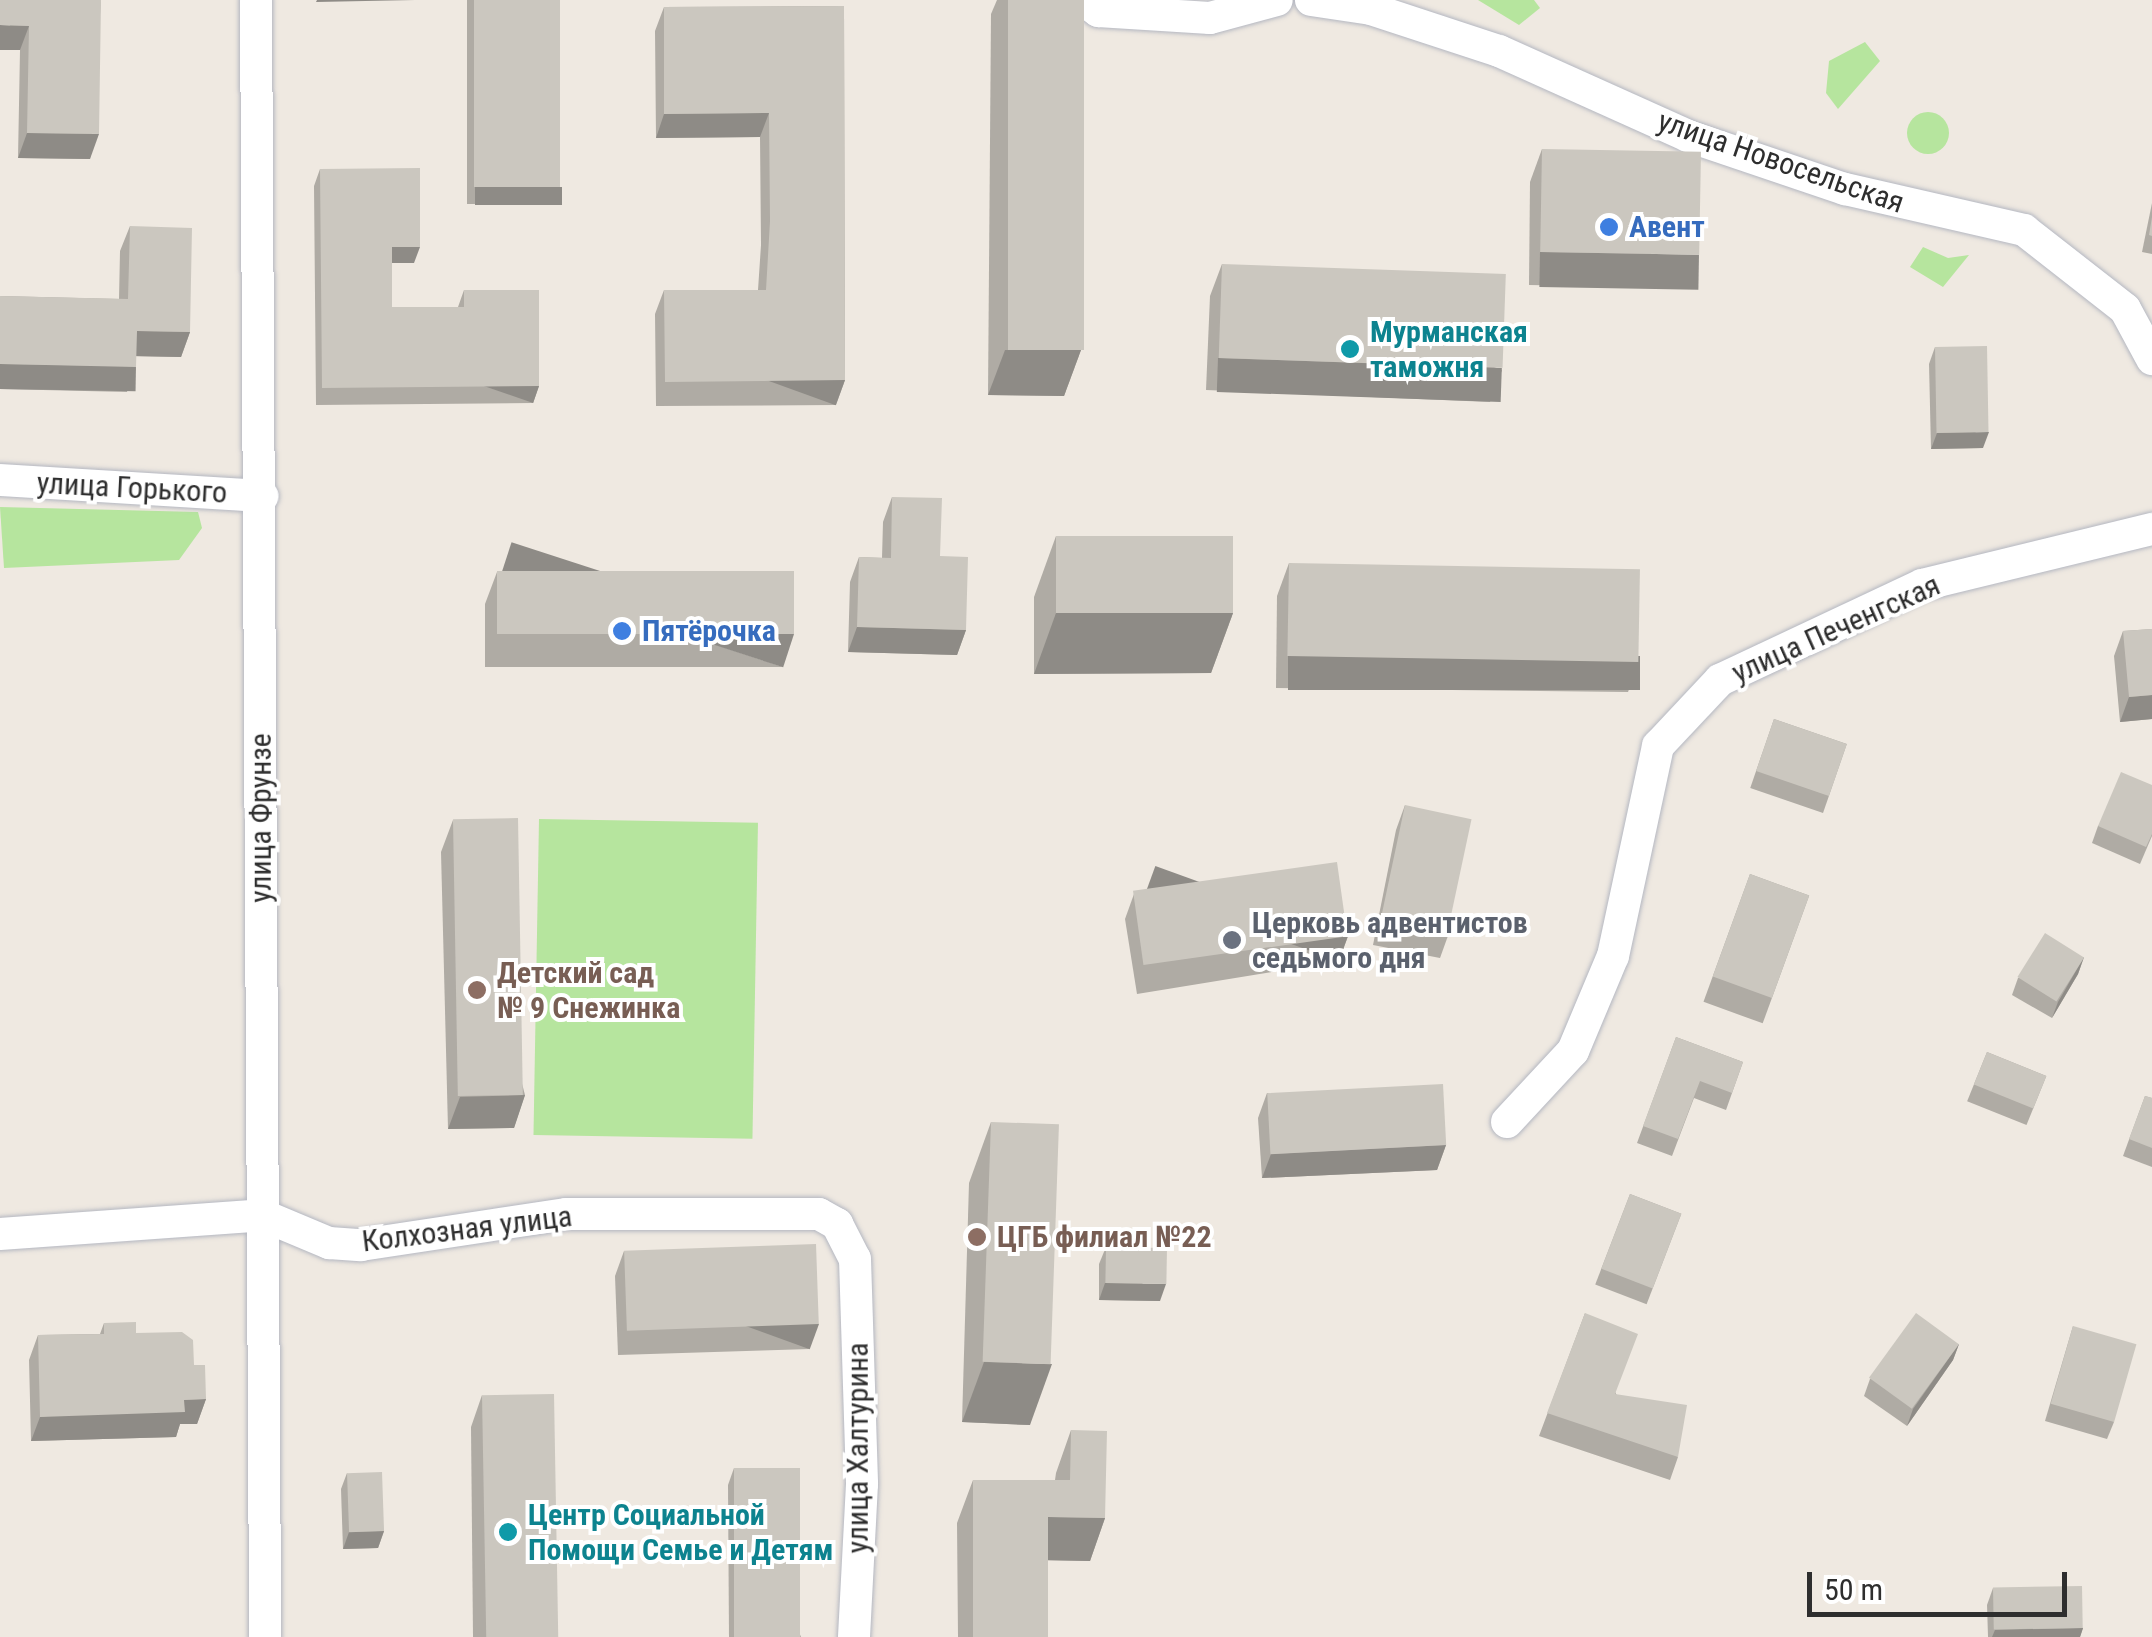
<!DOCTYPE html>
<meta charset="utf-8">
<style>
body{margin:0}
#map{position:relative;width:2152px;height:1637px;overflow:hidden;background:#efe9e1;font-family:"Roboto Condensed",sans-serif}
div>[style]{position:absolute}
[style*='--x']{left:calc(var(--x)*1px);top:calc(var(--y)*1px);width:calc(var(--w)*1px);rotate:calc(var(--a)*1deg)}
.green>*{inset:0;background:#b6e59e;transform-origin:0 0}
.round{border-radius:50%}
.roads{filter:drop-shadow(0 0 2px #b4b7c1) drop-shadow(0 0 2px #b4b7c1)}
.minor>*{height:32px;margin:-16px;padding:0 16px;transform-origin:16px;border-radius:16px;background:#fff}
.wall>*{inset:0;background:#afaba4;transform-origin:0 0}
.shaded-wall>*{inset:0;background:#8e8b86;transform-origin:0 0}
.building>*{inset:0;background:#cbc7bf;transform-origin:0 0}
.dots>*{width:28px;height:28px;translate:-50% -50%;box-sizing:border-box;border:5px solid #fff;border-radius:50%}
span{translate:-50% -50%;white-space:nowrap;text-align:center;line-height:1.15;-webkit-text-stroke:8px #fff;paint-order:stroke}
.street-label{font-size:30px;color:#2e2e2e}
.shop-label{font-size:30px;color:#366cbe;font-weight:700}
.left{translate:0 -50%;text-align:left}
.culture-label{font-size:30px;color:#0d838f;font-weight:700}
.worship-label{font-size:30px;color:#5b616d;font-weight:700}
.education-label{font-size:30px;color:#785e54;font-weight:700}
.scale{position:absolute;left:1807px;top:1572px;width:260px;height:45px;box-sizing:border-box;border:5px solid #2e2e2e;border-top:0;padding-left:12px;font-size:30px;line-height:35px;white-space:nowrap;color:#2e2e2e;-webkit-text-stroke:8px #fff;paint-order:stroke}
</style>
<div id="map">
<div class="green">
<i style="clip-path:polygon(1478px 0,1534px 0,1540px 8px,1519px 25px)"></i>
<i style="clip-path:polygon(1865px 42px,1880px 61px,1838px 109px,1826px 93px,1829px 61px)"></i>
<i class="round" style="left:1907px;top:112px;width:42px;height:42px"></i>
<i style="clip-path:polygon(1923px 247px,1948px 258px,1969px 255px,1943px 287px,1910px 267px)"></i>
<i style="clip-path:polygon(0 507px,198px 512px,202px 528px,179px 560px,4px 568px)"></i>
<i style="left:539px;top:819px;width:219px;height:316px;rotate:1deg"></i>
</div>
<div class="roads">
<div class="minor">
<i style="--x:256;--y:0;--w:1637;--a:89.68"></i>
<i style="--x:1083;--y:0;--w:19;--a:36"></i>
<i style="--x:1098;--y:11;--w:112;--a:3.6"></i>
<i style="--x:1210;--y:18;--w:69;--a:-15"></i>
<i style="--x:1311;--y:0;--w:61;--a:8.5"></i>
<i style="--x:1371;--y:9;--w:135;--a:18.2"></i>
<i style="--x:1499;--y:51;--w:207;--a:24.2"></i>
<i style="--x:1688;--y:136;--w:166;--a:18.7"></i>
<i style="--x:1845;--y:189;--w:184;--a:12.9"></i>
<i style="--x:2024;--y:230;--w:128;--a:38"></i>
<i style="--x:2125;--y:309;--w:57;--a:61.6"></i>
<i style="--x:0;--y:480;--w:263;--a:3.5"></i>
<i style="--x:1507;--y:1122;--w:97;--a:-47.1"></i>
<i style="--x:1573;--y:1051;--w:103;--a:-67.2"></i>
<i style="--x:1613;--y:956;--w:215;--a:-77.9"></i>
<i style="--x:1658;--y:746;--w:91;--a:-46.8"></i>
<i style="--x:1720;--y:680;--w:223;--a:-25.2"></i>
<i style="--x:1922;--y:585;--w:237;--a:-13.7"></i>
<i style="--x:0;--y:1234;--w:263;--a:-4.1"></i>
<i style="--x:262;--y:1215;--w:73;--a:22.7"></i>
<i style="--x:329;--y:1243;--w:32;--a:4"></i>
<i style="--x:361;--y:1245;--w:207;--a:-8.6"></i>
<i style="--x:566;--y:1214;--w:253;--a:0"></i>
<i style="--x:819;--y:1214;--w:21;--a:29"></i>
<i style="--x:837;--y:1224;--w:39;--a:63"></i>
<i style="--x:855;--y:1259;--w:225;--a:88.2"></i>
<i style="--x:862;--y:1484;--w:153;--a:93"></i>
</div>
</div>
<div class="wall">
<i style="clip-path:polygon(0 0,101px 0,90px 159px,18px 158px,20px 50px)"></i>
<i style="left:467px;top:0;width:93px;height:204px"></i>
<i style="clip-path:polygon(997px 0,1084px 0,1081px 350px,1064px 396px,988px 395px,991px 14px)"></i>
<i style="clip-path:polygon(844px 6px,845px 380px,836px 405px,656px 406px,655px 314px,664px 290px,758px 290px,761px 245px,760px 137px,656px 138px,655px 31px,664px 7px)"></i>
<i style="clip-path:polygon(1542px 149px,1687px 288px,1529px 285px,1530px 182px)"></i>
<i style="clip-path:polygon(320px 169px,414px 263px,392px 263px,392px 307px,458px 307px,464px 290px,539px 386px,533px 403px,316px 405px,314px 186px)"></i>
<i style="clip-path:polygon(2152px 203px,2152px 254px,2142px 252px)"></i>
<i style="clip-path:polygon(130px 226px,190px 332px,181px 357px,136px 356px,127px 392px,0 389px,0 296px,119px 299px,120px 251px)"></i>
<i style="clip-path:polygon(1222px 264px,1502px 370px,1490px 402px,1206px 390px,1210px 296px)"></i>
<i style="clip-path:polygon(1935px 347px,1983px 448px,1931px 449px,1929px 364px)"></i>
<i style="clip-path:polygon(892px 497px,940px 556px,966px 630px,957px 655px,848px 652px,850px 582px,859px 557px,882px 558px,883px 522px)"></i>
<i style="clip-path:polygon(1056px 536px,1233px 613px,1211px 673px,1034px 674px,1034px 597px)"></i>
<i style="clip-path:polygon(1289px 563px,1640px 659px,1628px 692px,1276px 688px,1277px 596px)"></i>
<i style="clip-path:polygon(497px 572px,783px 667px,485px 667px,485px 604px)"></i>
<i style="clip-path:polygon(2152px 629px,2152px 719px,2120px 722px,2114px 656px,2123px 631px)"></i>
<i style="left:1774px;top:719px;width:77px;height:73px;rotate:19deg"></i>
<i style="clip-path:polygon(2152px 785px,2152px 836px,2140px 864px,2092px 843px,2098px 826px)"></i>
<i style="clip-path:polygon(1405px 805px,1449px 933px,1440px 958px,1373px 945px,1396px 830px)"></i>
<i style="clip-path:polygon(453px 820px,525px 1095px,514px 1128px,448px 1129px,441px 852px)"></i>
<i style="left:1750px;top:874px;width:63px;height:136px;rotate:20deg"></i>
<i style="clip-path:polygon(1134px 894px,1348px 936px,1339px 961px,1137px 994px,1125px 919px)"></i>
<i style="clip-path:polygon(2084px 957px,2078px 974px,2052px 1018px,2012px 995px,2018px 978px)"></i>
<i style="clip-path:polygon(1676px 1037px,1743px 1062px,1726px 1110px,1694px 1098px,1672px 1156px,1637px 1143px)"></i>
<i style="left:1987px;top:1052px;width:64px;height:53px;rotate:22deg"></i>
<i style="clip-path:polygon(1267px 1093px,1446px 1145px,1437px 1170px,1262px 1178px,1258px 1118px)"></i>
<i style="clip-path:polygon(2145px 1096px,2152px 1098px,2152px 1167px,2123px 1156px)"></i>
<i style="clip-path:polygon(991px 1122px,1030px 1425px,962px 1422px,969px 1183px)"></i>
<i style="left:1630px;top:1194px;width:55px;height:97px;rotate:21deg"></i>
<i style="clip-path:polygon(1106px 1247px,1160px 1301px,1099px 1300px,1099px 1264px)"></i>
<i style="clip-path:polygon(624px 1251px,810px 1349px,618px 1355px,615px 1276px)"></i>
<i style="clip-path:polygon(1585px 1313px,1616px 1394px,1678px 1457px,1670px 1480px,1539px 1436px)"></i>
<i style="clip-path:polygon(104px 1323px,136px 1333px,194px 1365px,206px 1399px,197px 1424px,180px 1424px,176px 1437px,31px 1441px,29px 1360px,38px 1335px,100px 1334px)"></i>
<i style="clip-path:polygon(2073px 1326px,2114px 1422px,2107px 1439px,2045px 1421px)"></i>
<i style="clip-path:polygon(1959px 1344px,1953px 1360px,1907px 1426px,1864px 1396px,1870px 1379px)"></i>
<i style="clip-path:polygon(482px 1395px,557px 1637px,473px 1637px,471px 1427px)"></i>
<i style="clip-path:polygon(1071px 1430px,1105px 1518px,1090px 1561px,1048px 1560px,1048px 1637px,958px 1637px,957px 1523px,973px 1480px,1055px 1480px,1056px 1473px)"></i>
<i style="clip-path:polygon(734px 1468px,801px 1637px,729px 1637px,728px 1485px)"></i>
<i style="clip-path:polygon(347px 1473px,384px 1531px,378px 1548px,343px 1549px,341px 1489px)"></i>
<i style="clip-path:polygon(1993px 1588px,2083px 1628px,2080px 1637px,1988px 1637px,1987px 1605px)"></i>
</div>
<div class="shaded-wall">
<i style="clip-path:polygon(317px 0,415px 0,316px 2px)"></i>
<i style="clip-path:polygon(0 25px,29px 26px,20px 50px,0 50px)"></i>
<i style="clip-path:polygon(769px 113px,760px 137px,656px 138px,664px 114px)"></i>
<i style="clip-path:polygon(27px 133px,99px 134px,90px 159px,18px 158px)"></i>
<i style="left:475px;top:187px;width:87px;height:18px"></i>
<i style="clip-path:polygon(392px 247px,420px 247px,414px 263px,386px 263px)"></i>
<i style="left:1540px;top:252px;width:159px;height:35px;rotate:1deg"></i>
<i style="clip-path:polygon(137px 331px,190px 332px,181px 357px,128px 356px)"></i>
<i style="clip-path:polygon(1005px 350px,1081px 350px,1064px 396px,988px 395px)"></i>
<i style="left:1218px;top:358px;width:284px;height:34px;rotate:2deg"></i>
<i style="left:0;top:364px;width:136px;height:25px;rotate:1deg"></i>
<i style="left:845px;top:380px;width:27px;height:180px;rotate:110deg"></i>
<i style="left:539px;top:386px;width:18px;height:217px;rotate:109deg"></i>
<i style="clip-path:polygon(1989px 432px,1983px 448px,1931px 449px,1937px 433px)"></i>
<i style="clip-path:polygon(1056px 613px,1233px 613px,1211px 673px,1034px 674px)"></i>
<i style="clip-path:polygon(857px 627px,966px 630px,957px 655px,848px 652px)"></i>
<i style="left:794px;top:634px;width:35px;height:297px;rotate:108deg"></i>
<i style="left:1288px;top:656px;width:352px;height:34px"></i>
<i style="clip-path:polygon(2152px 695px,2152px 719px,2120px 722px,2129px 697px)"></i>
<i style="left:1348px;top:936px;width:27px;height:205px;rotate:110deg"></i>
<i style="clip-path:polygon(2084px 957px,2078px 974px,2052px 1018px,2058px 1002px)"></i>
<i style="clip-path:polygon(525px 1095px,514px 1128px,448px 1129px,460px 1097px)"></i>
<i style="clip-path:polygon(1446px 1145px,1437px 1170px,1262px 1178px,1271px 1154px)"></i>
<i style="clip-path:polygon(1105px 1283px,1166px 1284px,1160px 1301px,1099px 1300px)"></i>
<i style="left:819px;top:1324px;width:27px;height:192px;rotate:110deg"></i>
<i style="clip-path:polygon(1959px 1344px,1953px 1360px,1907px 1426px,1913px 1409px)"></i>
<i style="clip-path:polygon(984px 1362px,1052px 1364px,1030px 1425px,962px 1422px)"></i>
<i style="clip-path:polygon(206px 1399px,197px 1424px,180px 1424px,176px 1437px,31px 1441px,40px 1417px,184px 1400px)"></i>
<i style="clip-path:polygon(1048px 1517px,1105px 1518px,1090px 1561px,1032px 1560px)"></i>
<i style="clip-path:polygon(384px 1531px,378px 1548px,343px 1549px,349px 1532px)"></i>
<i style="clip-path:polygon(2083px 1628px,2080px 1637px,1992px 1637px,1995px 1630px)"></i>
</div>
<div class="building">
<i style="clip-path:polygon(0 0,101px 0,99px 134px,27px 133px,29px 26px,0 25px)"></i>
<i style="left:474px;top:0;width:86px;height:187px"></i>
<i style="left:1008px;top:0;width:76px;height:350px"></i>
<i style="clip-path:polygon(844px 6px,845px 380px,665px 382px,664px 290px,766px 290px,770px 221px,769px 113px,664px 114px,664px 7px)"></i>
<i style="left:1542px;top:149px;width:159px;height:103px;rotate:1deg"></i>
<i style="clip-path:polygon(420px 168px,420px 247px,392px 247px,392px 307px,464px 307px,464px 290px,539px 290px,539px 386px,322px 388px,320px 169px)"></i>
<i style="clip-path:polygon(2152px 217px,2152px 236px,2149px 235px)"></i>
<i style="clip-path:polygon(130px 226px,192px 228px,190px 332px,137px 331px,136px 367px,0 364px,0 296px,128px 299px)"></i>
<i style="left:1222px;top:264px;width:284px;height:94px;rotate:2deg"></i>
<i style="left:1987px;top:346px;width:86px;height:52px;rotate:89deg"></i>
<i style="clip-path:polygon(892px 497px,942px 498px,940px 556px,968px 557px,966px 630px,857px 627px,859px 557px,891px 558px)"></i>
<i style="left:1056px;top:536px;width:177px;height:77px"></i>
<i style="left:1289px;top:563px;width:351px;height:93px;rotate:1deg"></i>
<i style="left:794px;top:571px;width:63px;height:297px;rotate:90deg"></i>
<i style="clip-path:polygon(2152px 629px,2152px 695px,2129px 697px,2123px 631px)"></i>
<i style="left:1774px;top:719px;width:77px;height:55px;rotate:19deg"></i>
<i style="clip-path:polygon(2121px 772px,2152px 785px,2152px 834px,2146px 847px,2098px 826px)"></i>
<i style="left:1405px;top:805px;width:68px;height:117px;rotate:12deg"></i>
<i style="left:518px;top:818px;width:277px;height:65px;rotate:89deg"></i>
<i style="left:1337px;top:862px;width:75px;height:206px;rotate:82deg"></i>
<i style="left:1750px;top:874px;width:63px;height:109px;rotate:20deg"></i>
<i style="left:2045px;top:933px;width:46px;height:52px;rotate:32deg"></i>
<i style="clip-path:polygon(1676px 1037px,1743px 1062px,1732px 1093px,1700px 1081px,1678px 1139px,1643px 1126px)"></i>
<i style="left:1987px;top:1052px;width:64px;height:35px;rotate:22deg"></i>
<i style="left:1443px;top:1084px;width:61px;height:176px;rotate:87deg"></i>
<i style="clip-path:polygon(2145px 1096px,2152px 1098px,2152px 1148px,2129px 1139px)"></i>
<i style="left:991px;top:1122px;width:68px;height:240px;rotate:2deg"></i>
<i style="left:1630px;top:1194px;width:55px;height:80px;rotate:21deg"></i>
<i style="left:816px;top:1244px;width:80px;height:192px;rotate:88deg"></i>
<i style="left:1106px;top:1247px;width:61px;height:36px;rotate:1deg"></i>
<i style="clip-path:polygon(1585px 1313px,1638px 1334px,1615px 1394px,1687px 1405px,1678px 1457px,1547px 1413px)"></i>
<i style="left:1916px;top:1313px;width:53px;height:80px;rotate:36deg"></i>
<i style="clip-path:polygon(136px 1322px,136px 1333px,182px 1332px,193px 1340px,194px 1365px,205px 1365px,206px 1399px,184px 1400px,185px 1412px,40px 1417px,38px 1335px,104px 1334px,104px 1323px)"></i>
<i style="left:2073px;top:1326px;width:66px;height:81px;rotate:16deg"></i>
<i style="left:554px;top:1394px;width:243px;height:72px;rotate:89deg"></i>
<i style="clip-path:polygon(1071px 1430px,1107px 1431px,1105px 1518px,1048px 1517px,1048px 1637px,973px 1637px,973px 1480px,1070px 1480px)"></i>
<i style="left:734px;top:1468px;width:66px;height:169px"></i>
<i style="left:382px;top:1472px;width:59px;height:35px;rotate:88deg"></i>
<i style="left:2082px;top:1586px;width:42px;height:89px;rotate:89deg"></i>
</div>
<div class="dots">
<i style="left:1609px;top:227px;background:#3f7fe0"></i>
<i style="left:1350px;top:349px;background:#0f9aa8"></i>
<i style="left:622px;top:631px;background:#3f7fe0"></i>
<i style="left:1232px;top:940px;background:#6b7280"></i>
<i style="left:477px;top:990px;background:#8d6e63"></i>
<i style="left:977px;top:1237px;background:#8d6e63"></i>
<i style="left:508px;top:1532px;background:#0f9aa8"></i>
</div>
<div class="street-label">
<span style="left:1781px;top:162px;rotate:19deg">улица Новосельская</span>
<span style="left:132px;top:488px;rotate:3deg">улица Горького</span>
<span style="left:1836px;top:629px;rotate:-24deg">улица Печенгская</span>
<span style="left:261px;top:818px;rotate:-90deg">улица Фрунзе</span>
<span style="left:467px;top:1229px;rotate:-7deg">Колхозная улица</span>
<span style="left:858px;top:1448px;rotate:-90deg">улица Халтурина</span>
</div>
<div class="shop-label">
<span class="left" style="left:1629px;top:227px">Авент</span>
<span class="left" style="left:642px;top:631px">Пятёрочка</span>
</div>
<div class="culture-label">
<span class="left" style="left:1370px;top:349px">Мурманская<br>таможня</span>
<span class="left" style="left:528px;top:1532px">Центр Социальной<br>Помощи Семье и Детям</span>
</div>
<div class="worship-label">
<span class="left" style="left:1252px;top:940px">Церковь адвентистов<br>седьмого дня</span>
</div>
<div class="education-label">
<span class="left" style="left:497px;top:990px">Детский сад<br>№ 9 Снежинка</span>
<span class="left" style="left:997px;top:1237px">ЦГБ филиал №22</span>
</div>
<div class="scale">50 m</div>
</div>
